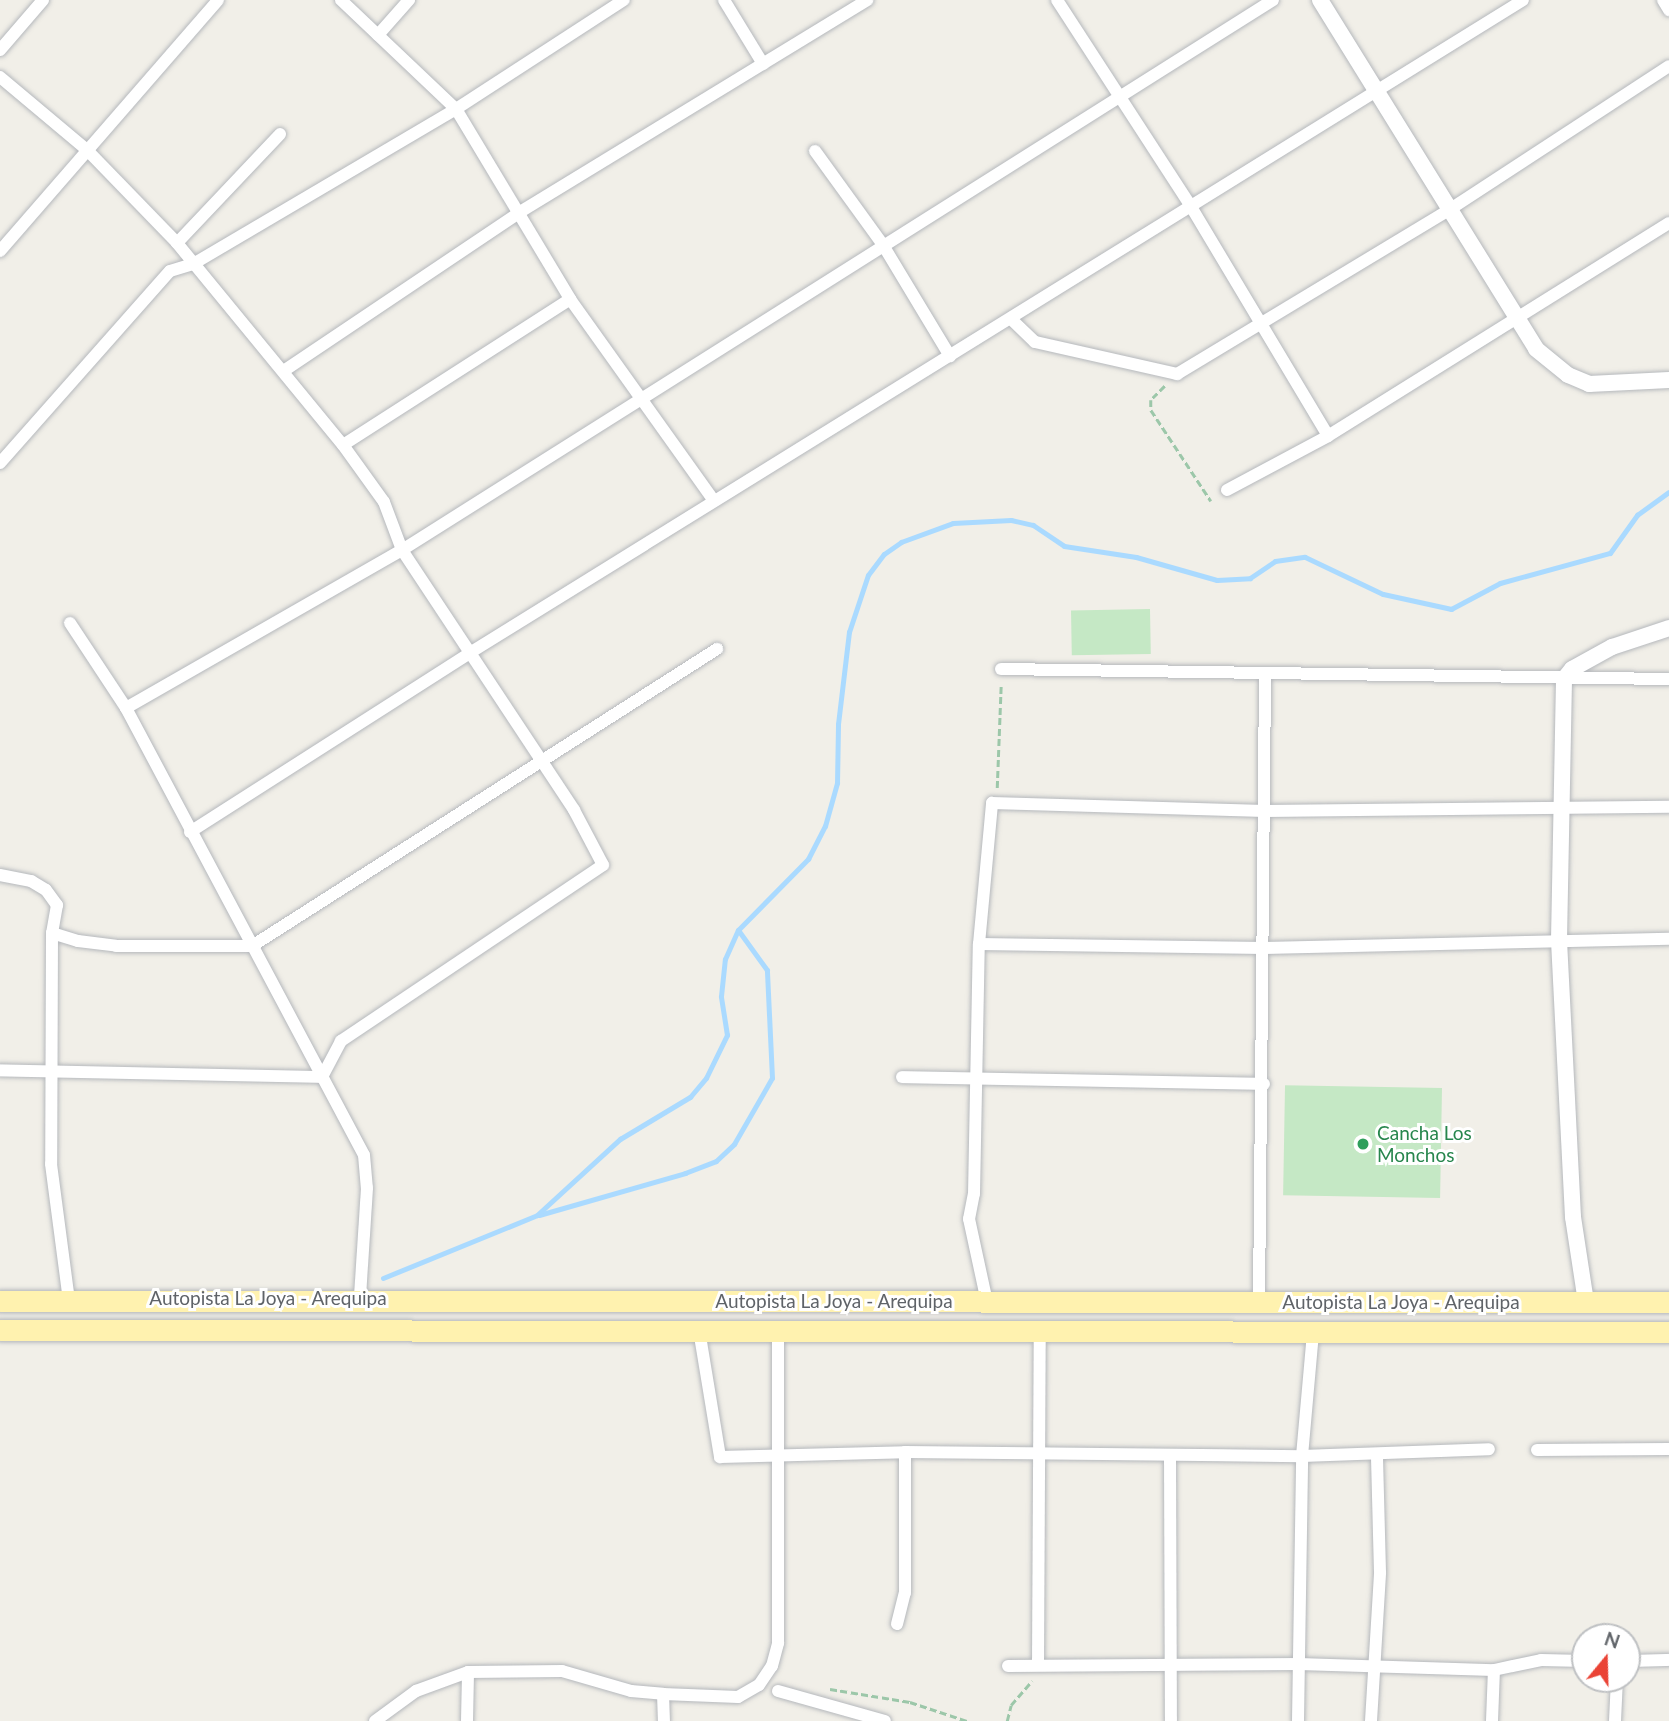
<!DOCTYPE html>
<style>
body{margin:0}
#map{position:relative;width:1669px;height:1721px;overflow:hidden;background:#f1efe8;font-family:Lato,sans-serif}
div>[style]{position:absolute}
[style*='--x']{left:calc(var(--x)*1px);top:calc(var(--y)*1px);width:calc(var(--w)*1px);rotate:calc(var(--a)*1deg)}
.green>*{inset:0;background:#c5e8c5;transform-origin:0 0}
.stream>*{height:5px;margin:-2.5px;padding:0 2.5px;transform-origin:2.5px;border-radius:2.5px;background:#aadaff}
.path>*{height:2.5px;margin-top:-1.25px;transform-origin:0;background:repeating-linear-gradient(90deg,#9cc7a9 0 7px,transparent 0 10.5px)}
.roads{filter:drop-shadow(0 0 2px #b5b8bc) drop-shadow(0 0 2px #b5b8bc)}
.minor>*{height:12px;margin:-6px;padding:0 6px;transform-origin:6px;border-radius:6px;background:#fff}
.tertiary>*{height:16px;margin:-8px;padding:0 8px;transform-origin:8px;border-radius:8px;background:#fff}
.primary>*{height:21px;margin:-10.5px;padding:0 10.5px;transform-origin:10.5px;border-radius:10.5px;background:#fff2af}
.dots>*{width:19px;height:19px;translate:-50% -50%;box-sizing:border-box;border:4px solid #fff;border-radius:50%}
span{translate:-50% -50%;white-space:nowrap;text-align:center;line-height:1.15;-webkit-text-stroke:6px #fff;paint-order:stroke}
.leisure-label{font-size:19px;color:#27864d}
.left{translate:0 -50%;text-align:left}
.street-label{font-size:19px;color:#5f6368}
.north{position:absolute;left:1571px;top:1623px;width:70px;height:70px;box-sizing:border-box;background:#fff;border:2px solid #bfc1c3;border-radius:50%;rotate:19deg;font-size:19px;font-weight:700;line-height:28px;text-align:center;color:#5f6368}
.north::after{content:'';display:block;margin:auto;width:24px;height:32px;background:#ea4335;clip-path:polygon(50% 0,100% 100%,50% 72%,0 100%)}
</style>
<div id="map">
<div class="green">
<i style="left:1150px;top:609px;width:45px;height:79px;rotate:89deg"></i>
<i style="left:1442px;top:1088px;width:110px;height:157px;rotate:91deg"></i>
</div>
<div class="stream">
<i style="--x:539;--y:1215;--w:152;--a:-16"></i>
<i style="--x:685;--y:1173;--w:33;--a:-21"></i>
<i style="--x:716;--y:1161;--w:25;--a:-43"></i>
<i style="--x:734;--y:1144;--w:76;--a:-60.1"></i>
<i style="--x:772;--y:1078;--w:108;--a:-92.7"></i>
<i style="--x:767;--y:970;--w:49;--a:-125.9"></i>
<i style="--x:383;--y:1278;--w:166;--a:-22.2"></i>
<i style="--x:537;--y:1215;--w:113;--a:-42.5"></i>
<i style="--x:620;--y:1139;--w:82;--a:-31"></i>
<i style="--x:690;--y:1097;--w:25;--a:-50"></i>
<i style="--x:706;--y:1078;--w:48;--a:-64"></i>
<i style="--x:727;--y:1035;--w:39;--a:-99"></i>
<i style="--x:721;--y:996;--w:37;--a:-84"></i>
<i style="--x:725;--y:959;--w:32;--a:-66"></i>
<i style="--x:738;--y:930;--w:100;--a:-45.4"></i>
<i style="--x:808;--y:859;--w:37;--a:-63"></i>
<i style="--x:825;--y:826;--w:45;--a:-74.4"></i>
<i style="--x:837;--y:783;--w:59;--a:-89"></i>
<i style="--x:838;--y:724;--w:93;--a:-83.2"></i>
<i style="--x:849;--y:632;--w:60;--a:-71.6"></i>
<i style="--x:868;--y:575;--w:26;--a:-53"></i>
<i style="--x:884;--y:554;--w:21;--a:-35"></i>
<i style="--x:901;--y:542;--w:55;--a:-20.1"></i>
<i style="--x:953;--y:523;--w:58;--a:-3"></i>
<i style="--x:1011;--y:520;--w:23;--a:13"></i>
<i style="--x:1033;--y:525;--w:37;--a:34"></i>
<i style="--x:1064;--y:546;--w:73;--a:8.7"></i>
<i style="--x:1136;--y:557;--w:84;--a:15.9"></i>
<i style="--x:1217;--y:580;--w:33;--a:-3"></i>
<i style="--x:1250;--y:578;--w:30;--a:-34"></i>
<i style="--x:1275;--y:561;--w:30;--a:-8"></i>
<i style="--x:1305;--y:557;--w:86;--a:25.4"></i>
<i style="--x:1383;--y:594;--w:70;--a:12.4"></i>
<i style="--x:1451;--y:609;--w:55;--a:-28"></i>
<i style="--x:1500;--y:583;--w:114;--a:-15.3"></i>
<i style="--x:1610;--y:553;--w:47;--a:-54.6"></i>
<i style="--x:1637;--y:515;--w:39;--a:-36"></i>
</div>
<div class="path">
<i style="--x:1165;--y:386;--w:20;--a:135"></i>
<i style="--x:1151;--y:400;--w:10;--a:90"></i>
<i style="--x:1151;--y:410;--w:109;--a:56.6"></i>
<i style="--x:997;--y:788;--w:105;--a:-87.8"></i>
<i style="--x:830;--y:1689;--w:81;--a:9.2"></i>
<i style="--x:910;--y:1702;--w:60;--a:18.4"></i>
<i style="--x:1007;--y:1721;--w:16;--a:-76"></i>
<i style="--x:1011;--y:1705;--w:32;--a:-49"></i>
</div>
<div class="roads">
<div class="minor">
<i style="--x:341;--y:0;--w:158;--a:43.5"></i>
<i style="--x:456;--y:109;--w:222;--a:59"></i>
<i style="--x:570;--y:299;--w:248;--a:54.5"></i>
<i style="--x:724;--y:0;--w:75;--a:58.6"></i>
<i style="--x:1057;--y:0;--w:244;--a:57"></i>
<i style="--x:1190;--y:205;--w:269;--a:59.1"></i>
<i style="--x:1663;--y:0;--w:12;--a:59"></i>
<i style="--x:378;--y:35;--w:47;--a:-48.5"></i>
<i style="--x:0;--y:50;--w:66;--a:-49.3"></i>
<i style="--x:0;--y:77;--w:114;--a:40"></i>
<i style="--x:87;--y:150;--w:129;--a:45.9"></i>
<i style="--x:177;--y:243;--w:261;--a:50.6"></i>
<i style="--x:343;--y:445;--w:70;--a:54.3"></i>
<i style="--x:384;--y:502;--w:51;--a:69.4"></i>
<i style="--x:402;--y:550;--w:312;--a:56.5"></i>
<i style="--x:574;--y:810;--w:62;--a:62.2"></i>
<i style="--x:603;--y:865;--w:316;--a:146.1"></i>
<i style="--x:341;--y:1041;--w:41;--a:117.8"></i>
<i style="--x:322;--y:1077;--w:322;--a:-178.8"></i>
<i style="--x:815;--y:151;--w:116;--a:54.1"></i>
<i style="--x:883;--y:245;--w:130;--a:58.9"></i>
<i style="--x:177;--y:243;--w:150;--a:-46.6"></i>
<i style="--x:0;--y:251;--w:332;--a:-49"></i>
<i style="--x:1011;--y:319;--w:33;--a:44"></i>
<i style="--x:1035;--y:342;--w:146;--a:12.7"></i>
<i style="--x:1177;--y:374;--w:321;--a:-31.1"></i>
<i style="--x:1452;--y:208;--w:259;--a:-33.2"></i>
<i style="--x:285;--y:370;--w:283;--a:-33.9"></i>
<i style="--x:520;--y:212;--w:407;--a:-31.4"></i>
<i style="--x:343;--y:445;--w:270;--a:-32.7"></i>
<i style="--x:0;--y:463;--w:256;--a:-48.5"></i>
<i style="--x:170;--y:271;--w:24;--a:-17"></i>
<i style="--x:193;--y:264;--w:305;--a:-30.5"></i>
<i style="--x:456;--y:109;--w:200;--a:-33"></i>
<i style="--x:1227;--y:490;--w:115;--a:-28.1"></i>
<i style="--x:1328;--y:436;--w:402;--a:-32"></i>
<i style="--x:70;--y:623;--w:102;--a:56.6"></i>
<i style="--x:126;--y:708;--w:506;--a:61.97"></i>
<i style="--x:364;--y:1155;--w:33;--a:85"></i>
<i style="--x:367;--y:1188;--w:109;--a:93.7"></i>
<i style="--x:1001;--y:669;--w:668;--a:0.86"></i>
<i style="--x:126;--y:708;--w:318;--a:-29.8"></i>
<i style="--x:402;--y:550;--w:1030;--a:-32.27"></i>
<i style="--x:190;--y:832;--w:330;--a:-32.6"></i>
<i style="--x:468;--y:654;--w:1241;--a:-31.79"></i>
<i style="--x:0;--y:875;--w:32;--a:11"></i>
<i style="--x:31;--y:881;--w:17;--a:31"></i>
<i style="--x:46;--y:890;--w:19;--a:54"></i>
<i style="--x:57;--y:905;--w:28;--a:100"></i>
<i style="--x:52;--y:933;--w:27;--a:17"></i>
<i style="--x:78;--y:941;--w:38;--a:7"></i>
<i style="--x:116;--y:946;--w:136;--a:0"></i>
<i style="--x:252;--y:946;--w:552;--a:-32.57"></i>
<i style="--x:52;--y:933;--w:231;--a:90.2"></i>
<i style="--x:51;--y:1164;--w:137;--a:82.5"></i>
<i style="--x:979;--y:944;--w:285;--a:0.8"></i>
<i style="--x:1264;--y:948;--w:405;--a:-1.3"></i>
<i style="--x:902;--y:1077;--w:362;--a:1.1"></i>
<i style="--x:987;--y:1302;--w:85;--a:-102.2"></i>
<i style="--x:969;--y:1219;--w:25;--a:-79"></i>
<i style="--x:974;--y:1194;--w:250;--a:-88.9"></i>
<i style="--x:979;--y:944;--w:142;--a:-84.7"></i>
<i style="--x:992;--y:803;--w:273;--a:1.7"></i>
<i style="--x:1265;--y:811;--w:404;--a:-0.6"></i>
<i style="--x:1259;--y:1302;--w:627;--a:-89.45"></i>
<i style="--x:699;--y:1330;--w:129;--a:80.6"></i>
<i style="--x:720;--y:1457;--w:185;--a:-1.5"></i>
<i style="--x:905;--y:1452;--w:397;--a:0.6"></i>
<i style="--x:1302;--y:1456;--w:187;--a:-2.1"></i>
<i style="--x:1537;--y:1450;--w:132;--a:-0.4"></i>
<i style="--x:1170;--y:1455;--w:266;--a:89.8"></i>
<i style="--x:897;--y:1624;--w:32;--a:-76"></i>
<i style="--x:905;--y:1593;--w:141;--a:-90"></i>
<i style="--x:1627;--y:1661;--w:42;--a:-1.4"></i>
<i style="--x:1038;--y:1665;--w:335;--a:-89.7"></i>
<i style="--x:1008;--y:1666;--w:291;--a:-0.4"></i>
<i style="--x:1299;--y:1664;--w:195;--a:1.8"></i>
<i style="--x:1494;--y:1670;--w:48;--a:-12"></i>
<i style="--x:1541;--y:1660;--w:44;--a:1.3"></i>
<i style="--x:778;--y:1691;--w:111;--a:15.7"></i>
<i style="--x:663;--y:1694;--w:27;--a:88"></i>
<i style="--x:375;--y:1721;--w:51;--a:-36.2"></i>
<i style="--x:416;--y:1691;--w:55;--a:-20.1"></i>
<i style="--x:468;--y:1672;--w:94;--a:-0.6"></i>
<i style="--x:562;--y:1671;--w:72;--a:16.2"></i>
<i style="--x:631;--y:1691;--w:32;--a:5"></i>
<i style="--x:663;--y:1694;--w:75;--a:2.3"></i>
<i style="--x:738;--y:1697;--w:24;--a:-30"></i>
<i style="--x:759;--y:1685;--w:23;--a:-56"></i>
<i style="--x:772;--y:1666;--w:24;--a:-75"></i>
<i style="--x:778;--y:1643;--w:313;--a:-90"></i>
<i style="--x:467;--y:1721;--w:49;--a:-88.8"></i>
<i style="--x:1298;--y:1721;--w:265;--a:-89.1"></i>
<i style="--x:1302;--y:1456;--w:124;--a:-84.9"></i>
<i style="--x:1371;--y:1721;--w:149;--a:-86.5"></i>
<i style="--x:1380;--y:1572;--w:118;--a:-91.5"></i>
<i style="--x:1492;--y:1721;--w:51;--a:-87.8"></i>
<i style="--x:1615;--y:1721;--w:42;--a:-87.3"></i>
</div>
<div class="tertiary">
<i style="--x:1320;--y:0;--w:410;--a:58.2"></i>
<i style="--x:1536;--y:349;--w:41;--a:39.1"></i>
<i style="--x:1568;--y:375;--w:23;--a:23"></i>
<i style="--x:1589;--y:384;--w:80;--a:-2.9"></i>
<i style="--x:1586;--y:1302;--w:86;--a:-98.7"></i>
<i style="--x:1573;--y:1217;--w:277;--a:-92.9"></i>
<i style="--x:1559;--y:940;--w:261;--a:-88.9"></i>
<i style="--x:1564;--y:679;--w:13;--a:-51"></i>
<i style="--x:1572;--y:669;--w:46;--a:-28.8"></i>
<i style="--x:1612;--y:647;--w:60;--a:-18.4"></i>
</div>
<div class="primary">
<i style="--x:0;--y:1301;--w:1669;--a:0.03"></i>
<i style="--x:0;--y:1330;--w:1669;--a:0.07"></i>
</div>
</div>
<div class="dots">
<i style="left:1363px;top:1144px;background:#2e9e5b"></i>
</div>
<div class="leisure-label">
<span class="left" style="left:1377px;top:1144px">Cancha Los<br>Monchos</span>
</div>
<div class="street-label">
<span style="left:268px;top:1298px">Autopista La Joya - Arequipa</span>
<span style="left:834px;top:1301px">Autopista La Joya - Arequipa</span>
<span style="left:1401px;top:1302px">Autopista La Joya - Arequipa</span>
</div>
<div class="north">N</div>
</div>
